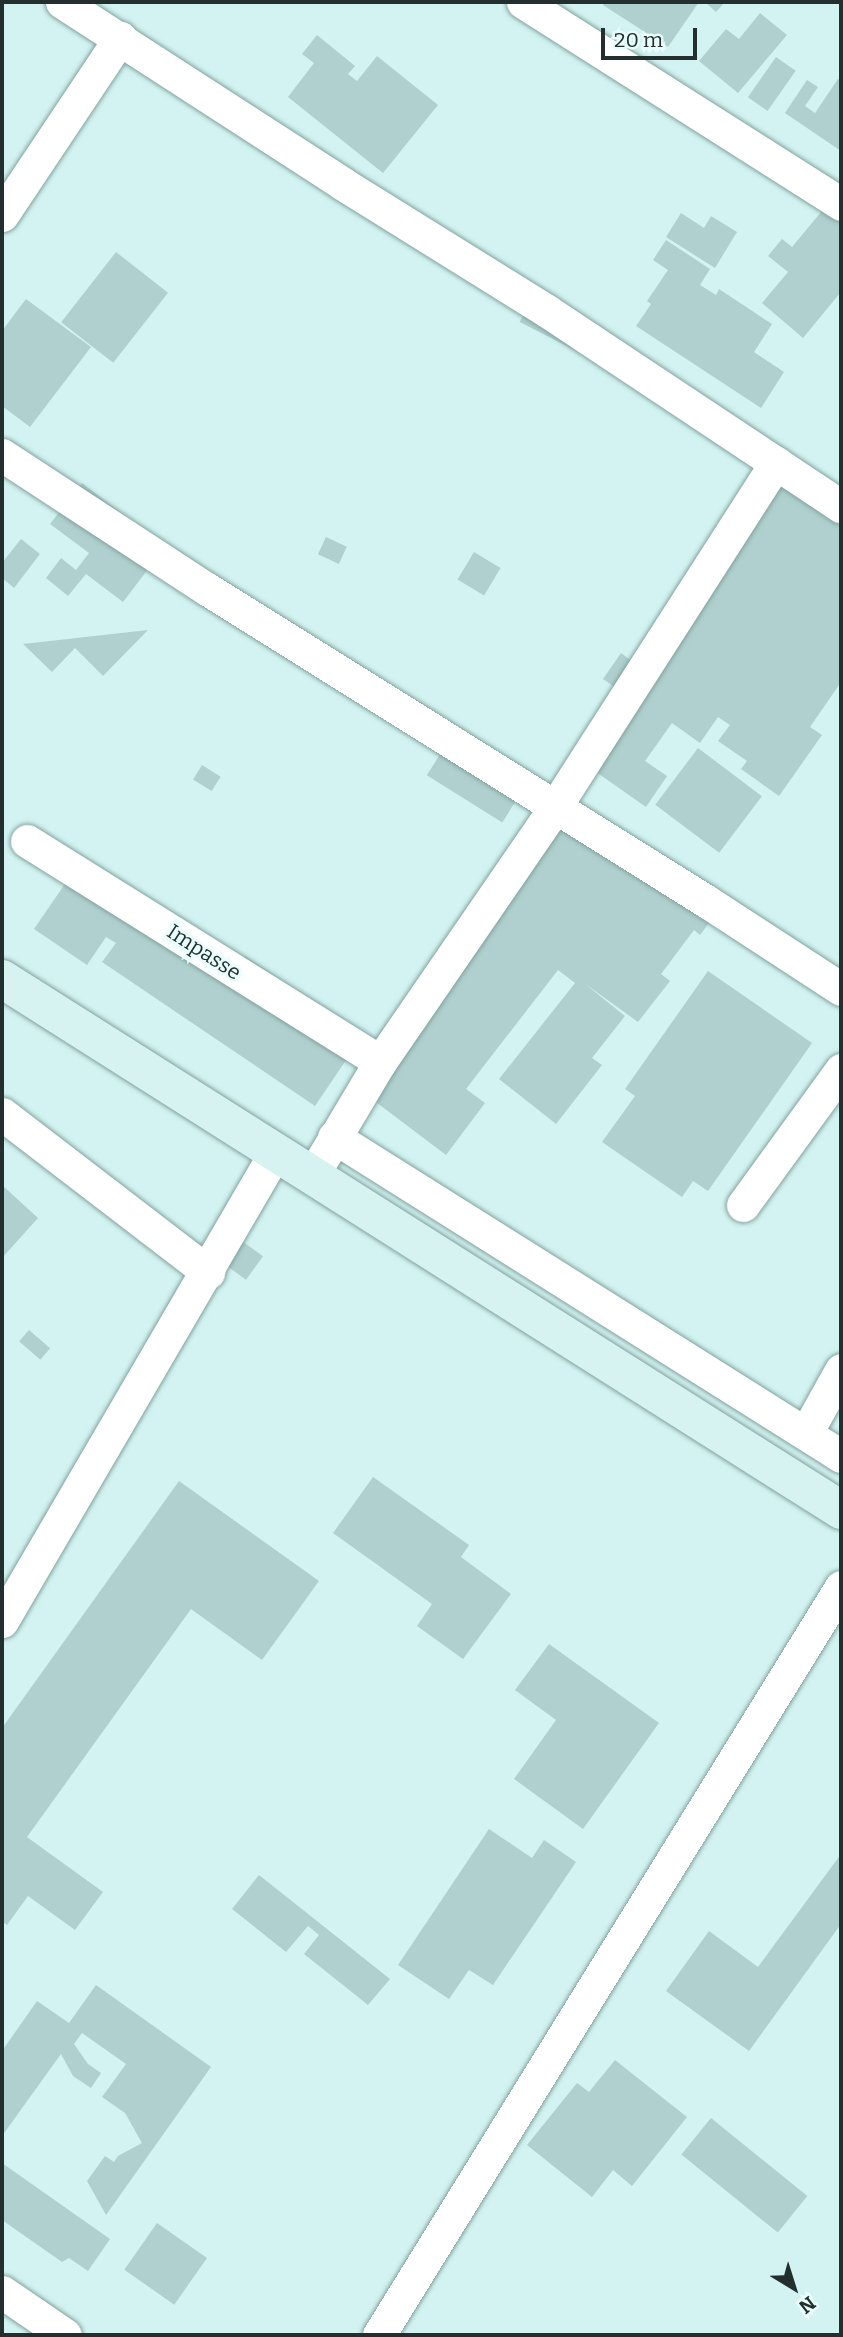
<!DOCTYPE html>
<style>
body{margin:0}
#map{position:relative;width:843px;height:2337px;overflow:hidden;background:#d2f3f1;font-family:Bitter,serif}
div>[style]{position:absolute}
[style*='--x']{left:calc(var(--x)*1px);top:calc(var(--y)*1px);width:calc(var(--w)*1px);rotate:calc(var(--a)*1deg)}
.building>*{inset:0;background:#afd0ce;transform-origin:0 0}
.roads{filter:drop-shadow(0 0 2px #82a29f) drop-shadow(0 0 2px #82a29f)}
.street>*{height:33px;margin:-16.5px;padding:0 16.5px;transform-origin:16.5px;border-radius:16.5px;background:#fff}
.secondary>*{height:38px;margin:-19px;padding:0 19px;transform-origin:19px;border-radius:19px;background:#d6f2f1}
span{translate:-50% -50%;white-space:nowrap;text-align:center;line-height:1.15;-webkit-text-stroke:6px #e9fefc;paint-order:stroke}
.street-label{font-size:21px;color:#222f2e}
.frame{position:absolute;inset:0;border:4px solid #222f2e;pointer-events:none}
.north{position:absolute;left:759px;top:2253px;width:70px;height:70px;-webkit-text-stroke:5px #e9fefc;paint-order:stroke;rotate:142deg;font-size:19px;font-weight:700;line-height:28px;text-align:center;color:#222f2e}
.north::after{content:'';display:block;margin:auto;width:24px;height:32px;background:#222f2e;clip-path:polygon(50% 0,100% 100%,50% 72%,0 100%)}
.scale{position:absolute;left:601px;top:28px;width:96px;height:32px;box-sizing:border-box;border:4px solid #222f2e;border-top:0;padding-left:9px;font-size:21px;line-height:24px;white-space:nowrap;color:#222f2e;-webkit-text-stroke:5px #e9fefc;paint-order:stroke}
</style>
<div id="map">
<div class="building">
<i style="clip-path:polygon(605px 2px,699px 2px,668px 47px,603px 5px)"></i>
<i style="clip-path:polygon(705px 2px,725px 2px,716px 12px)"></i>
<i style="clip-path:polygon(760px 13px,787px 35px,738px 93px,699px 61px,726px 29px,739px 39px)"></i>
<i style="clip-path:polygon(317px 35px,355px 66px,348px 74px,357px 81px,377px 56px,438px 105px,383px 173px,288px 97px,314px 63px,302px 54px)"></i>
<i style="left:776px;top:57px;width:24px;height:49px;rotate:35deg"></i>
<i style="clip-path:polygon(838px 79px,841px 81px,841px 151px,785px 113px,807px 80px,818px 87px,805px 106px,815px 113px)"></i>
<i style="clip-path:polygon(841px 188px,841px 292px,803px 338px,762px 303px,788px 272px,768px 256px,782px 239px,792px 247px)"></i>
<i style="clip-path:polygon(681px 213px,704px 228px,711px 216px,737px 232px,715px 268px,666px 237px)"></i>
<i style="clip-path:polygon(666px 240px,710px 269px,700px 285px,716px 295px,719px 289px,772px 324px,754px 352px,784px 372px,761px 408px,636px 326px,651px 304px,647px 301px,668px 270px,653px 260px)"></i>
<i style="left:116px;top:252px;width:66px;height:89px;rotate:38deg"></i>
<i style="left:532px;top:298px;width:60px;height:27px;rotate:27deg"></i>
<i style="clip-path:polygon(26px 299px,91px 347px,30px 427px,2px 406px,2px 331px)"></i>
<i style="clip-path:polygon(787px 470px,841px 509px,841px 687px,839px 685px,810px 727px,822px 735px,779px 796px,741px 769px,747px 761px,718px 741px,730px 725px,718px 717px,700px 743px,672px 723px,645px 761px,667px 776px,646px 807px,589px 767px,635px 701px,603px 679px,621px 653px,644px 670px)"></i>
<i style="clip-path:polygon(82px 483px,165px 547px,123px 602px,86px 574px,68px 596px,46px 578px,61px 558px,76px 570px,89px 553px,50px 524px)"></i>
<i style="left:326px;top:537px;width:23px;height:19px;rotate:25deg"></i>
<i style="clip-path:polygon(21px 539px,40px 554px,14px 588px,2px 578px,2px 563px)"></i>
<i style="left:474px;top:552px;width:31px;height:32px;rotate:31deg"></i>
<i style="clip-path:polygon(148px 630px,103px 676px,75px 648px,52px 672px,23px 644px)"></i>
<i style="left:457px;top:727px;width:89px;height:57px;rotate:32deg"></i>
<i style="left:698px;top:748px;width:80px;height:71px;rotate:37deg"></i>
<i style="left:202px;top:765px;width:22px;height:17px;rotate:32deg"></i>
<i style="clip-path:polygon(572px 806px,715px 915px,700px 935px,694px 930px,661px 974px,670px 981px,638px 1022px,584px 983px,625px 1016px,592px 1058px,602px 1065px,556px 1124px,499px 1079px,575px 983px,558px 970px,466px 1089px,485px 1103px,446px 1155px,356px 1087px)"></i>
<i style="clip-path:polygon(82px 859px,242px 962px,245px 956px,363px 1035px,315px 1106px,102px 962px,116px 943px,106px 937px,87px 965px,34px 929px)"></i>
<i style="clip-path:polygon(708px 971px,812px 1043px,708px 1191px,693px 1181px,682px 1197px,602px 1142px,635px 1096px,625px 1089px)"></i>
<i style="clip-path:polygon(2px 1185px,38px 1218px,2px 1258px)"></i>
<i style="left:242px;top:1241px;width:26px;height:29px;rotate:36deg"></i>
<i style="left:29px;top:1330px;width:28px;height:15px;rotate:41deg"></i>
<i style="clip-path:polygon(373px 1477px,469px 1545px,461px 1557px,511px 1594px,463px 1659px,417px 1626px,432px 1604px,333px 1533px)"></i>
<i style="clip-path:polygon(179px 1481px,319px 1581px,262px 1660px,191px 1609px,27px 1837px,103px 1892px,75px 1930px,28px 1896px,7px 1925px,2px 1921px,2px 1728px)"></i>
<i style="clip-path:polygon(549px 1644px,659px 1723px,583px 1829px,514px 1779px,556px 1720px,515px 1690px)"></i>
<i style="clip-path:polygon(489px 1829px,532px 1858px,544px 1840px,576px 1862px,493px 1985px,469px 1970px,449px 1999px,398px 1965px)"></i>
<i style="clip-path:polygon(841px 1854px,841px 1924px,749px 2051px,666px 1991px,709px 1931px,758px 1967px)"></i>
<i style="clip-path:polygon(259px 1875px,390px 1979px,368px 2005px,304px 1954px,319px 1935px,308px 1926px,286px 1952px,232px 1909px)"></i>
<i style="clip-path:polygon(96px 1985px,211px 2067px,106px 2215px,87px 2181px,105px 2156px,114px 2162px,118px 2156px,142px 2143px,125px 2113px,102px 2097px,126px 2064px,82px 2033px,74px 2044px,88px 2064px,101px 2073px,91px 2088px,73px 2076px,61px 2054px,2px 2136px,2px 2051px,37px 2001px,69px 2023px)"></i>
<i style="clip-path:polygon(615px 2060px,687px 2117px,632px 2186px,613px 2170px,592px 2197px,527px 2145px,577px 2083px,589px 2092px)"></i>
<i style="left:711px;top:2118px;width:124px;height:47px;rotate:39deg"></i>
<i style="clip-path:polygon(2px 2163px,110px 2239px,88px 2271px,69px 2258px,62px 2262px,2px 2220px)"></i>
<i style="left:157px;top:2223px;width:61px;height:57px;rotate:35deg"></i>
</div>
<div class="roads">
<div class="street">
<i style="--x:62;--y:2;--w:335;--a:32.9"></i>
<i style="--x:343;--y:184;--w:240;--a:31.9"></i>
<i style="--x:547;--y:311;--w:353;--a:33.6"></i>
<i style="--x:523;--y:2;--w:377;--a:32.4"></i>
<i style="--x:2;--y:215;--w:213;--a:-56.3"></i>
<i style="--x:2;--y:455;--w:245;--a:33.2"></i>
<i style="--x:207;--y:589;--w:589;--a:32.02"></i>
<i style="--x:706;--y:901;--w:161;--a:33.1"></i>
<i style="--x:27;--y:841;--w:416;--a:32"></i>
<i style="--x:2;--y:1114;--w:260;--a:37.5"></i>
<i style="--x:334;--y:1137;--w:599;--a:32.18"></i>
<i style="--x:312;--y:1176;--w:133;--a:-59.2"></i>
<i style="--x:380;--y:1062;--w:309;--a:-55.5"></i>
<i style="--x:555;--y:807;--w:409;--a:-57.3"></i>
<i style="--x:743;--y:1205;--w:167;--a:-54"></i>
<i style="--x:806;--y:1433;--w:72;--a:-60.9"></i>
<i style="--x:2;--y:1621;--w:542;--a:-59.74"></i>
<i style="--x:2;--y:2292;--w:76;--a:34.3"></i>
<i style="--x:379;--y:2335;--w:879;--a:-58.3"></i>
</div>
<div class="secondary">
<i style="--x:2;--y:979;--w:993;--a:32.33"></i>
</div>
</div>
<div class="street-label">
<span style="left:204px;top:952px;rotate:33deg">Impasse</span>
</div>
<div class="frame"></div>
<div class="north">N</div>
<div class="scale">20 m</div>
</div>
